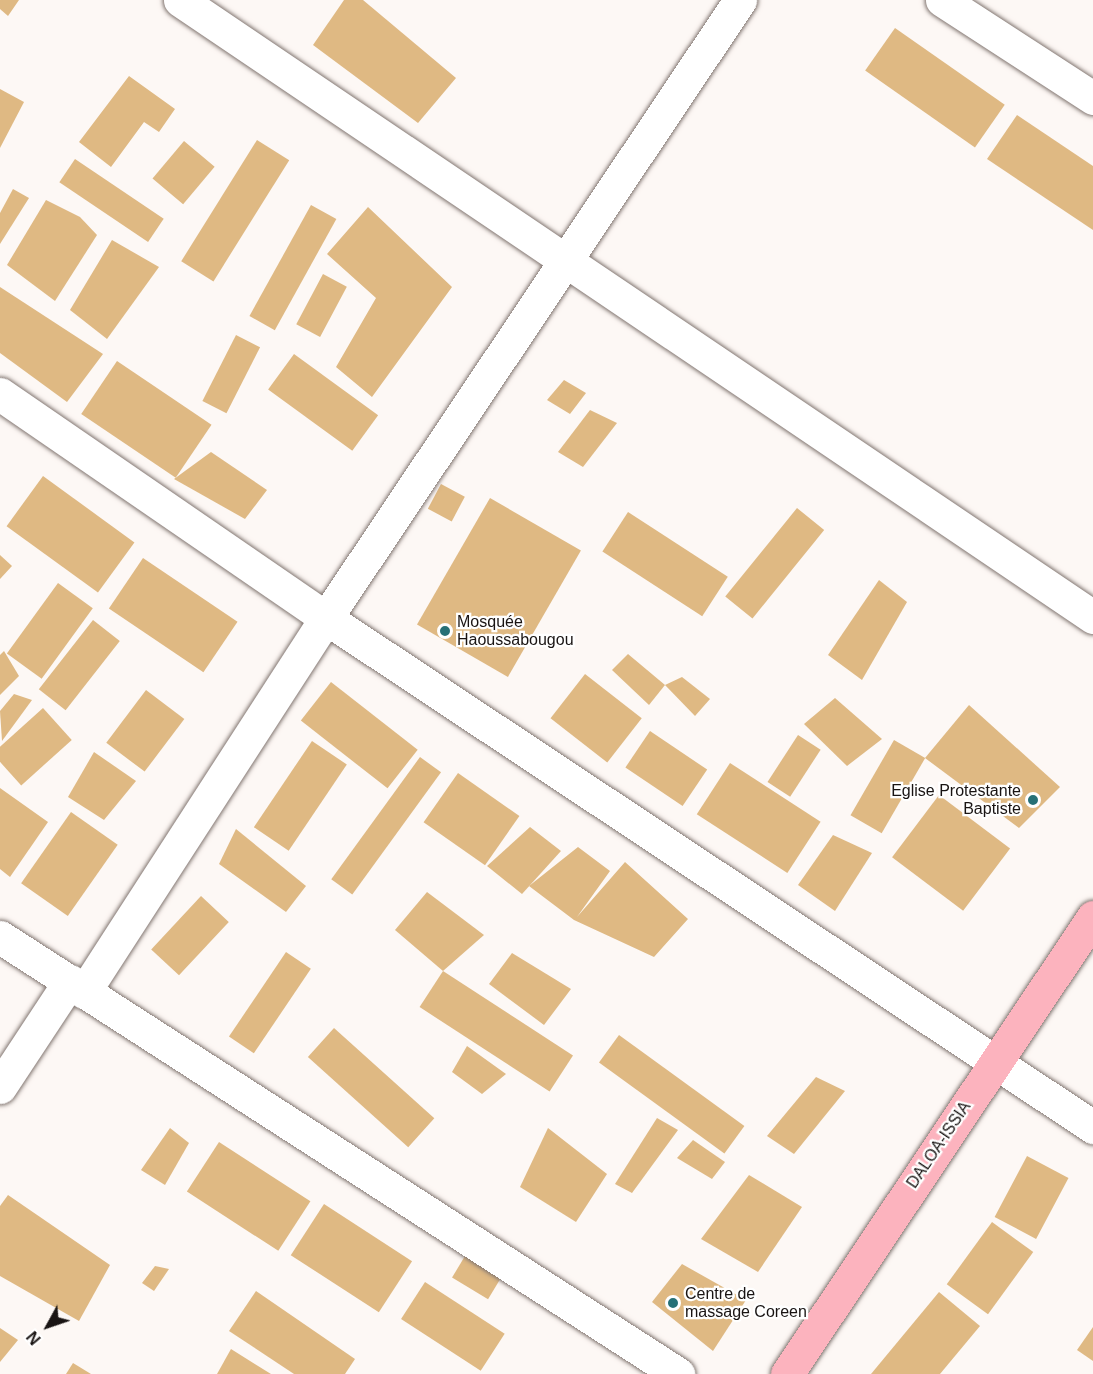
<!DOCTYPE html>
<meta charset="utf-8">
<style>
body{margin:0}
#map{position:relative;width:1093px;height:1374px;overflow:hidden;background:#fdf8f5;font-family:Helvetica,sans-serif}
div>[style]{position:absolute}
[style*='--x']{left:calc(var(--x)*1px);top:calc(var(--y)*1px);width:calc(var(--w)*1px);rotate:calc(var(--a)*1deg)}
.building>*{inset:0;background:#dfb983;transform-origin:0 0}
.roads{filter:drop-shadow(0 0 2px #827671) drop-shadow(0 0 2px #827671)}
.minor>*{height:33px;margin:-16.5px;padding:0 16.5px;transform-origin:16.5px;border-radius:16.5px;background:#fff}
.primary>*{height:33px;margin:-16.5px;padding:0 16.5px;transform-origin:16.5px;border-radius:16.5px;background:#fcb3be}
.dots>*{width:16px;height:16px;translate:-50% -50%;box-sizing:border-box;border:3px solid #fff;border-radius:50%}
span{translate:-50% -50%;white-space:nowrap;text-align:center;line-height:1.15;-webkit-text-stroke:4.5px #fff;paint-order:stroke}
.poi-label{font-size:16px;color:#191413}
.left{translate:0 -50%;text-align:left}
.right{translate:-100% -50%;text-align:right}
.street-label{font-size:16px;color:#191413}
.north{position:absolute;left:18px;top:1296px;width:60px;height:60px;-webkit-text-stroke:4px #fff;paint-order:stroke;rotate:230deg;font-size:16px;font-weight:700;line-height:24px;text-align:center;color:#191413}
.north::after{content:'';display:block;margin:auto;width:21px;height:27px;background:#191413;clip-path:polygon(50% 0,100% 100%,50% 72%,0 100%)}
</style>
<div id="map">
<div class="building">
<i style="clip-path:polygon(0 0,19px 0,8px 16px,0 9px)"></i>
<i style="clip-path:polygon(344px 0,363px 0,456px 78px,418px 123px,313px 45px)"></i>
<i style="left:895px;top:28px;width:134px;height:52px;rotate:35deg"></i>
<i style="clip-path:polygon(129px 76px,175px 109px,159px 132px,144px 122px,111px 167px,79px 142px)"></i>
<i style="clip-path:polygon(0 89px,24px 102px,0 148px)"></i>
<i style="clip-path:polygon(1017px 115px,1093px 166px,1093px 230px,987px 159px)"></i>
<i style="left:257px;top:140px;width:38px;height:143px;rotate:32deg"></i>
<i style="left:184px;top:141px;width:40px;height:49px;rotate:40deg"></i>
<i style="left:75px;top:159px;width:107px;height:28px;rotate:34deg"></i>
<i style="clip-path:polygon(13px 189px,29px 198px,0 244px,0 213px)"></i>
<i style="clip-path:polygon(46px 200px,80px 217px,97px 235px,55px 301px,7px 265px)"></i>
<i style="left:311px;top:205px;width:29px;height:127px;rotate:29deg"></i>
<i style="clip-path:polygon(368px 207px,452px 287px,372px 397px,336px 367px,376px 298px,327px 254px)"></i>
<i style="clip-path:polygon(112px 240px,159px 267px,107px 339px,70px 310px)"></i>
<i style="left:323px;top:274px;width:27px;height:57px;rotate:28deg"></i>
<i style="clip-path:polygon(0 287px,103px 354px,67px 402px,0 353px)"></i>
<i style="left:236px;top:335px;width:27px;height:74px;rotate:27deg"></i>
<i style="left:294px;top:354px;width:104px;height:44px;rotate:36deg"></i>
<i style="left:117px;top:361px;width:114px;height:64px;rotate:34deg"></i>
<i style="clip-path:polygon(564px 380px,586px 393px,570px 414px,547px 400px)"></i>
<i style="clip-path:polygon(590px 410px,617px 423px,583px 467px,558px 452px)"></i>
<i style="clip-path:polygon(211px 452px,267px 490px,245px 519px,174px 479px)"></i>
<i style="left:43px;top:476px;width:113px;height:62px;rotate:36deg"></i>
<i style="left:441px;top:484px;width:27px;height:28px;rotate:28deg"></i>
<i style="left:490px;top:498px;width:105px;height:146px;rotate:30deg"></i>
<i style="left:797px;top:508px;width:35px;height:114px;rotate:39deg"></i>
<i style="left:628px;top:512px;width:119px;height:47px;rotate:33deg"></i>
<i style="clip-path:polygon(0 555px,12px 566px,0 579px)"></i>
<i style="left:143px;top:558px;width:114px;height:61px;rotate:34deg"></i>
<i style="clip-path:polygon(879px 580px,907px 602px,862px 680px,828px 655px)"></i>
<i style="left:58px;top:583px;width:43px;height:87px;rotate:36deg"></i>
<i style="left:93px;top:620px;width:34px;height:88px;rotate:38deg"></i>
<i style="clip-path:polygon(4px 651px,19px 676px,0 695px,0 655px)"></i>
<i style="clip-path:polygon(628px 654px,665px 685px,649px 705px,612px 670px)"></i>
<i style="left:585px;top:674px;width:72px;height:56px;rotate:38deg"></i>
<i style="clip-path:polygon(682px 677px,710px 699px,695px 716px,665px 685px)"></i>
<i style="left:331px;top:682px;width:110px;height:49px;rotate:38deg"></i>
<i style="left:146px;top:690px;width:48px;height:66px;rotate:37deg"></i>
<i style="clip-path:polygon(14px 694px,32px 700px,2px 741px,0 711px)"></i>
<i style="clip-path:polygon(835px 698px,882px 739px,847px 766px,804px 724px)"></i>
<i style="clip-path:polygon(969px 705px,1060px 787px,1019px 828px,925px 758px)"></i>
<i style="left:43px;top:708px;width:43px;height:68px;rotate:48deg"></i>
<i style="left:650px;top:731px;width:69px;height:44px;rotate:34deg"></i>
<i style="left:798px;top:735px;width:27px;height:56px;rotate:33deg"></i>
<i style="left:894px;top:740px;width:36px;height:87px;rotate:30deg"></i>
<i style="left:312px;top:741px;width:42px;height:104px;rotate:34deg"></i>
<i style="clip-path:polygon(94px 752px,136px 781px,104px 820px,68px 797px)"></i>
<i style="left:420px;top:757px;width:26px;height:151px;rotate:36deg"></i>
<i style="left:730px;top:763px;width:108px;height:61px;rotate:33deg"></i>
<i style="left:458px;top:773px;width:75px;height:60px;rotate:35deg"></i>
<i style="clip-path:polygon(0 788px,48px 822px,10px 877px,0 869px)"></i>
<i style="left:939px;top:795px;width:89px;height:78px;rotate:37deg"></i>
<i style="left:71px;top:812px;width:57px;height:87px;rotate:35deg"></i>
<i style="clip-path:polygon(530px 827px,561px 851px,522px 894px,487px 866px)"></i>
<i style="clip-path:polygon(236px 829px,306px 886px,286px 912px,219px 864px)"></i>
<i style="clip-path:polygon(833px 835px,872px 853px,835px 911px,798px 885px)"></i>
<i style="clip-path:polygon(578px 847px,610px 871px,577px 917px,625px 862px,688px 919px,654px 957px,574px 920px,529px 886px)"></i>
<i style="clip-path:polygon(427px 892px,484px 935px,443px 971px,395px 930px)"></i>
<i style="left:201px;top:896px;width:38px;height:73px;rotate:43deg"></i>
<i style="left:286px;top:952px;width:30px;height:102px;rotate:34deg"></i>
<i style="clip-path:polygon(512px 953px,571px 989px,544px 1025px,489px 984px)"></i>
<i style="left:443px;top:971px;width:155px;height:43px;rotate:33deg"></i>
<i style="left:334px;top:1028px;width:135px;height:39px;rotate:42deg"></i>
<i style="left:619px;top:1035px;width:155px;height:34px;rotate:36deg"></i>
<i style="clip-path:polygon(467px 1046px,506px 1074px,482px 1094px,452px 1072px)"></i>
<i style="clip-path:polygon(816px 1077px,845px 1091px,794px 1154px,767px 1136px)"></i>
<i style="clip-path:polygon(657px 1118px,678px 1130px,632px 1193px,615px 1184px)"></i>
<i style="clip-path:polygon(170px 1128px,189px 1143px,165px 1185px,141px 1170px)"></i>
<i style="clip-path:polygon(548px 1128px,607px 1174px,576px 1222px,520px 1187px)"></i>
<i style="clip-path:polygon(693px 1140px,725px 1162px,712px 1179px,677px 1158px)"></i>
<i style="left:219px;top:1142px;width:109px;height:59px;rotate:33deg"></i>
<i style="left:1027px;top:1156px;width:47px;height:69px;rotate:28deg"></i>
<i style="clip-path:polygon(749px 1175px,802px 1207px,758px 1272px,701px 1239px)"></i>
<i style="clip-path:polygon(8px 1195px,110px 1265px,79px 1321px,0 1276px,0 1206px)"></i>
<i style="left:324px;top:1204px;width:105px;height:61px;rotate:33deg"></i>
<i style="left:992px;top:1222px;width:51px;height:77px;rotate:36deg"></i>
<i style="left:468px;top:1251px;width:42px;height:31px;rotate:31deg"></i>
<i style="clip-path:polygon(682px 1264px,746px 1300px,713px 1351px,652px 1302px)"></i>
<i style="clip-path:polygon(155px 1266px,169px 1269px,154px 1291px,142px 1283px)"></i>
<i style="left:425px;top:1282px;width:95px;height:44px;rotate:33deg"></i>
<i style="clip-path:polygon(256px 1291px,355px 1359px,345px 1374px,294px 1374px,229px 1331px)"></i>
<i style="clip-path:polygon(939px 1292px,980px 1326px,940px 1374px,871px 1374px)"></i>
<i style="clip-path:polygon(1093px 1327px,1093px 1361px,1077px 1350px)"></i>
<i style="clip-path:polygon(0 1328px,18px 1340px,0 1362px)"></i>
<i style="clip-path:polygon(231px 1349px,271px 1374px,217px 1374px)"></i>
<i style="clip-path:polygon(73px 1363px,91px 1374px,66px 1374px)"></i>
</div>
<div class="roads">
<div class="minor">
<i style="--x:180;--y:0;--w:1102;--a:34.05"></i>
<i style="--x:942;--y:0;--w:180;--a:33"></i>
<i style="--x:0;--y:394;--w:396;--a:34.5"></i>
<i style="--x:326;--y:618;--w:921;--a:33.57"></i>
<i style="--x:0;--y:937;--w:807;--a:32.8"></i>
<i style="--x:84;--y:992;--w:445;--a:-57.1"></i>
<i style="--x:326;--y:618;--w:744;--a:-56.18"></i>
<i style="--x:0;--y:1087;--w:127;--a:-56.6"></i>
</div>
<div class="primary">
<i style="--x:787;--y:1374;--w:550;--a:-56.19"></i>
</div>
</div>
<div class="dots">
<i style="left:445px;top:631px;background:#267076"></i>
<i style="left:1033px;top:800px;background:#267076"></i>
<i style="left:673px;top:1303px;background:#267076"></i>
</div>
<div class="poi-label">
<span class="left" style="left:457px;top:631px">Mosquée<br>Haoussabougou</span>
<span class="right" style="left:1021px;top:800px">Eglise Protestante<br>Baptiste</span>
<span class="left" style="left:685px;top:1303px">Centre de<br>massage Coreen</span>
</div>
<div class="street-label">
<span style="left:939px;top:1145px;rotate:-56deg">DALOA-ISSIA</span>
</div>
<div class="north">N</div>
</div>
